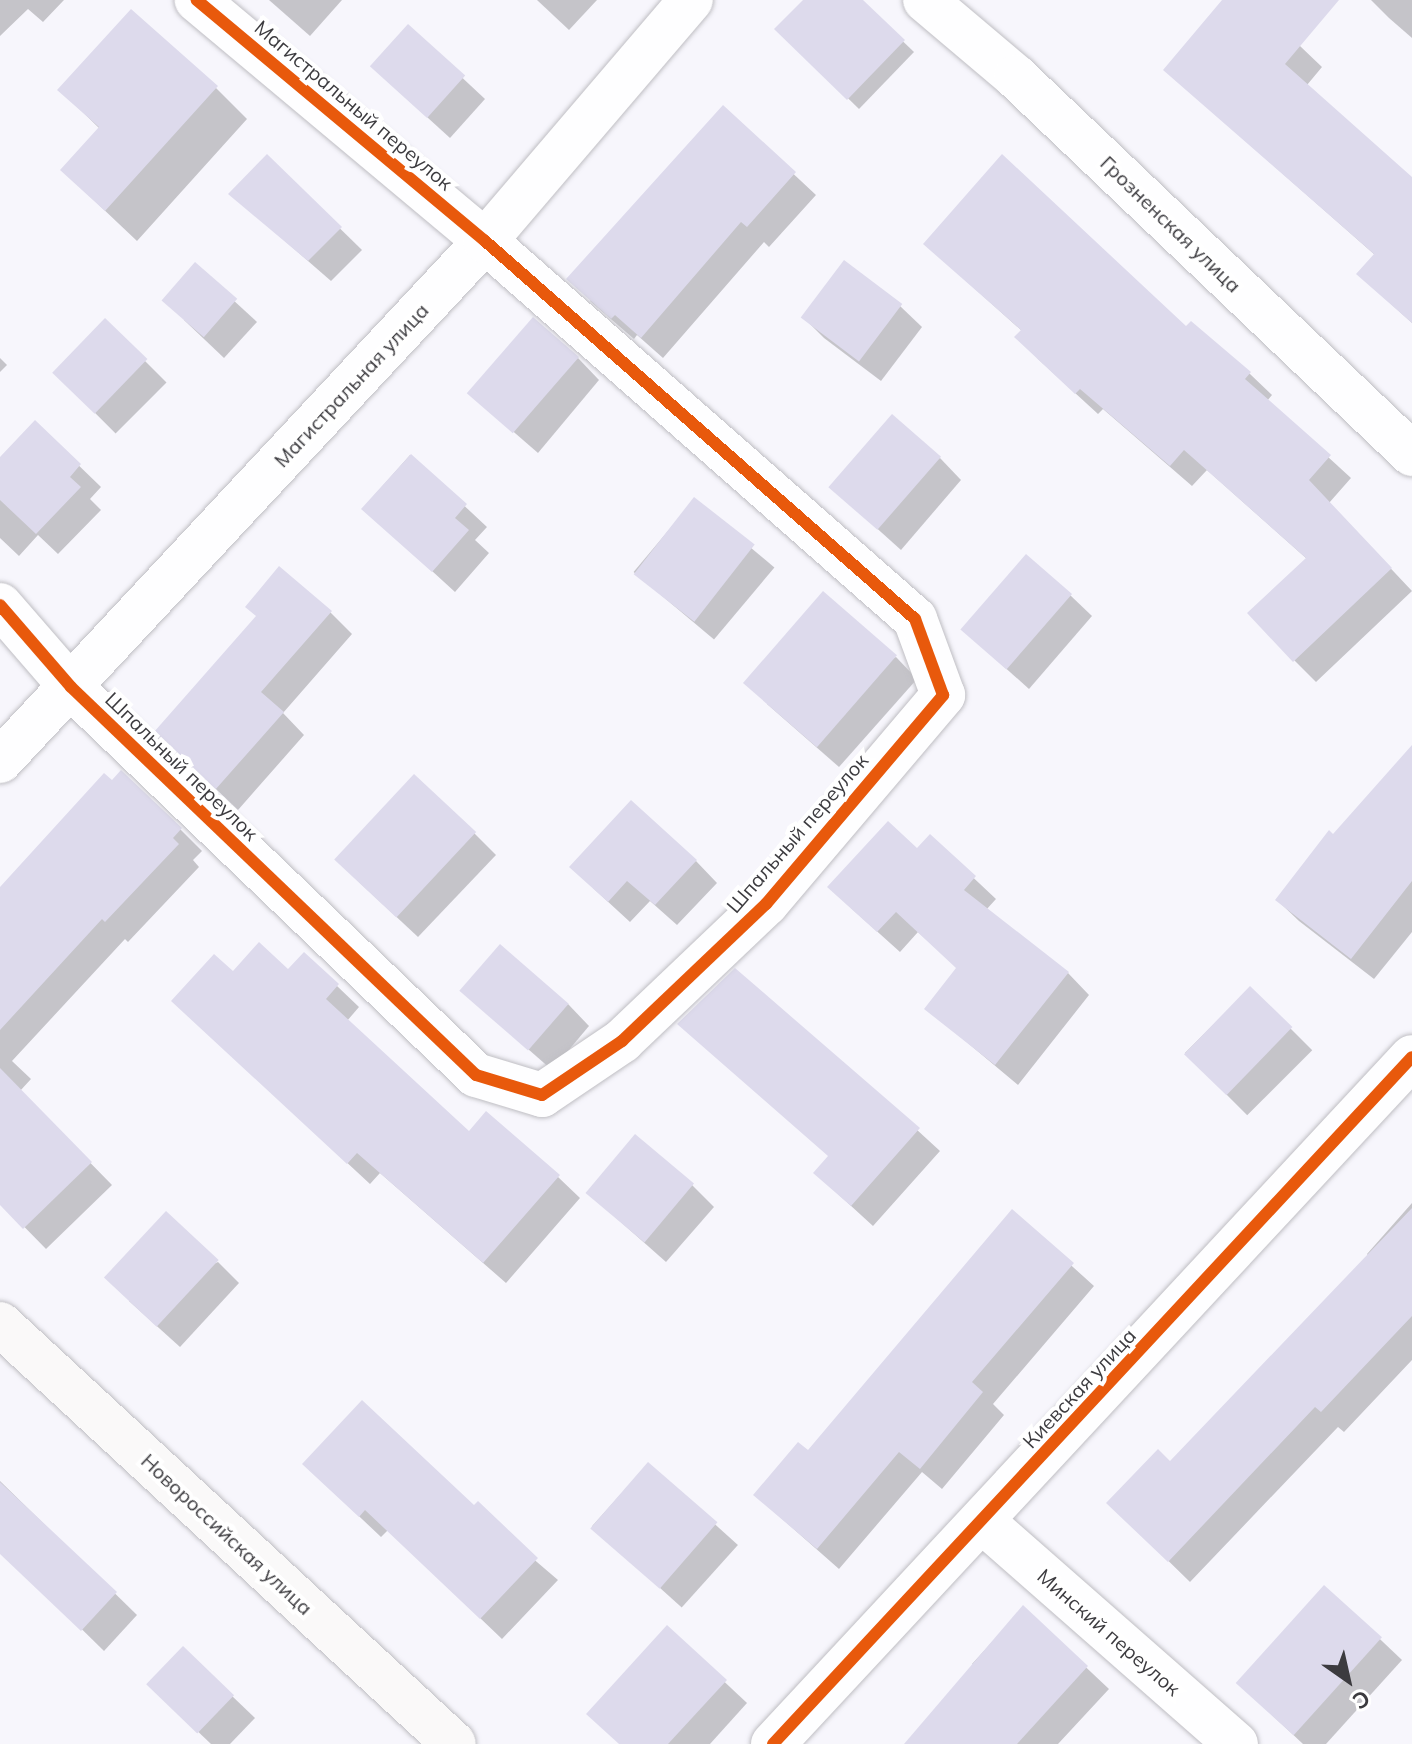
<!DOCTYPE html>
<meta charset="utf-8">
<style>
body{margin:0}
#map{position:relative;width:1412px;height:1744px;overflow:hidden;background:#f7f6fc;font-family:Mulish,sans-serif}
div>[style]{position:absolute}
[style*='--x']{left:calc(var(--x)*1px);top:calc(var(--y)*1px);width:calc(var(--w)*1px);rotate:calc(var(--a)*1deg)}
.shadow>*{inset:0;background:#0003;transform-origin:0 0}
.building>*{inset:0;background:#dddaec;transform-origin:0 0}
.roads{filter:drop-shadow(0 0 2px #bfbec3) drop-shadow(0 0 2px #bfbec3)}
.street>*{height:44px;margin:-22px;padding:0 22px;transform-origin:22px;border-radius:22px;background:#fefeff}
.secondary>*{height:44px;margin:-22px;padding:0 22px;transform-origin:22px;border-radius:22px;background:#faf9f9}
.cycleway>*{height:12px;margin:-6px;padding:0 6px;transform-origin:6px;border-radius:6px;background:#e8590c}
span{translate:-50% -50%;white-space:nowrap;text-align:center;line-height:1.15;-webkit-text-stroke:8px #fff;paint-order:stroke}
.street-label{font-size:20px;color:#3c3b3f}
.north{position:absolute;left:1308px;top:1640px;width:80px;height:80px;-webkit-text-stroke:6px #fff;paint-order:stroke;rotate:146deg;font-size:22px;font-weight:700;line-height:32px;text-align:center;color:#3c3b3f}
.north::after{content:'';display:block;margin:auto;width:28px;height:36px;background:#3c3b3f;clip-path:polygon(50% 0,100% 100%,50% 72%,0 100%)}
</style>
<div id="map">
<div class="shadow">
<i style="clip-path:polygon(0 0,64px 0,43px 22px,28px 9px,0 36px)"></i>
<i style="clip-path:polygon(269px 0,342px 0,310px 36px)"></i>
<i style="clip-path:polygon(537px 0,597px 0,569px 30px)"></i>
<i style="clip-path:polygon(806px 0,860px 0,914px 52px,859px 109px,777px 29px)"></i>
<i style="clip-path:polygon(1225px 0,1247px 0,1300px 46px,1322px 67px,1307px 85px,1412px 180px,1412px 323px,1358px 274px,1375px 255px,1165px 70px)"></i>
<i style="clip-path:polygon(1371px 0,1412px 0,1412px 38px,1389px 18px)"></i>
<i style="clip-path:polygon(408px 27px,485px 99px,450px 138px,394px 87px)"></i>
<i style="clip-path:polygon(216px 88px,247px 119px,137px 241px,62px 170px,100px 129px,60px 90px)"></i>
<i style="clip-path:polygon(723px 108px,816px 195px,769px 247px,764px 242px,663px 358px,637px 335px,634px 339px,590px 301px)"></i>
<i style="clip-path:polygon(267px 157px,362px 250px,331px 281px,231px 194px)"></i>
<i style="clip-path:polygon(925px 244px,1186px 329px,1191px 323px,1250px 374px,1272px 395px,1267px 401px,1351px 478px,1329px 503px,1412px 591px,1316px 682px,1294px 660px,1307px 559px,1207px 470px,1192px 486px,1103px 409px,1098px 414px,1038px 359px,1022px 331px)"></i>
<i style="clip-path:polygon(195px 265px,257px 322px,224px 358px,184px 320px)"></i>
<i style="clip-path:polygon(900px 306px,922px 327px,881px 381px,824px 338px,803px 317px)"></i>
<i style="left:105px;top:321px;width:87px;height:72px;rotate:45deg"></i>
<i style="clip-path:polygon(0 358px,7px 365px,0 372px)"></i>
<i style="clip-path:polygon(578px 358px,599px 380px,538px 453px,469px 393px)"></i>
<i style="clip-path:polygon(35px 423px,101px 487px,90px 499px,101px 510px,58px 554px,38px 535px,19px 556px,0 538px,0 460px)"></i>
<i style="clip-path:polygon(410px 455px,487px 527px,475px 540px,489px 553px,455px 592px,363px 508px)"></i>
<i style="clip-path:polygon(940px 458px,961px 480px,901px 550px,832px 488px)"></i>
<i style="left:694px;top:500px;width:105px;height:94px;rotate:40deg"></i>
<i style="clip-path:polygon(1070px 595px,1092px 616px,1029px 689px,962px 629px)"></i>
<i style="clip-path:polygon(330px 612px,352px 634px,283px 713px,304px 735px,238px 810px,178px 753px)"></i>
<i style="clip-path:polygon(896px 657px,917px 679px,839px 767px,767px 704px)"></i>
<i style="clip-path:polygon(1412px 750px,1412px 932px,1374px 979px,1299px 921px,1277px 900px)"></i>
<i style="clip-path:polygon(180px 829px,202px 851px,193px 860px,199px 867px,128px 942px,125px 939px,12px 1061px,31px 1079px,20px 1091px,112px 1185px,46px 1249px,0 1202px,0 891px)"></i>
<i style="clip-path:polygon(474px 833px,496px 855px,418px 937px,359px 882px)"></i>
<i style="clip-path:polygon(930px 837px,996px 899px,986px 910px,1068px 973px,1089px 995px,1018px 1085px,926px 1008px,958px 968px,918px 932px,900px 952px,851px 908px)"></i>
<i style="clip-path:polygon(696px 861px,717px 883px,677px 925px,650px 901px,630px 922px,593px 888px)"></i>
<i style="clip-path:polygon(289px 972px,337px 986px,359px 1007px,347px 1021px,469px 1134px,558px 1177px,580px 1198px,506px 1283px,380px 1173px,370px 1184px,195px 1022px)"></i>
<i style="left:1250px;top:988px;width:88px;height:92px;rotate:45deg"></i>
<i style="clip-path:polygon(462px 991px,568px 1004px,589px 1026px,552px 1070px)"></i>
<i style="clip-path:polygon(843px 1062px,940px 1151px,873px 1226px,815px 1173px,829px 1157px)"></i>
<i style="clip-path:polygon(692px 1185px,714px 1207px,666px 1262px,588px 1193px)"></i>
<i style="clip-path:polygon(1412px 1203px,1412px 1360px,1344px 1432px,1338px 1427px,1190px 1582px,1109px 1503px,1170px 1464px,1369px 1257px,1367px 1254px)"></i>
<i style="clip-path:polygon(1012px 1212px,1094px 1286px,993px 1404px,1004px 1415px,942px 1489px,922px 1472px,839px 1569px,755px 1495px,808px 1453px)"></i>
<i style="clip-path:polygon(218px 1262px,239px 1283px,180px 1347px,129px 1301px)"></i>
<i style="left:648px;top:1464px;width:121px;height:84px;rotate:42deg"></i>
<i style="clip-path:polygon(0 1481px,137px 1615px,104px 1651px,0 1549px)"></i>
<i style="clip-path:polygon(326px 1485px,474px 1508px,558px 1580px,502px 1639px,388px 1530px,381px 1537px)"></i>
<i style="clip-path:polygon(1325px 1587px,1402px 1660px,1326px 1744px,1303px 1744px,1259px 1703px)"></i>
<i style="clip-path:polygon(1023px 1608px,1109px 1689px,1058px 1744px,906px 1744px,976px 1667px,972px 1664px)"></i>
<i style="clip-path:polygon(667px 1628px,747px 1703px,710px 1744px,620px 1744px)"></i>
<i style="clip-path:polygon(183px 1649px,255px 1718px,230px 1744px,211px 1744px,171px 1706px)"></i>
</div>
<div class="building">
<i style="clip-path:polygon(803px 0,863px 0,905px 40px,847px 100px,774px 29px)"></i>
<i style="clip-path:polygon(1222px 0,1339px 0,1285px 64px,1412px 177px,1412px 323px,1356px 274px,1374px 254px,1163px 70px)"></i>
<i style="clip-path:polygon(131px 9px,218px 86px,105px 211px,60px 170px,99px 127px,57px 90px)"></i>
<i style="left:408px;top:24px;width:77px;height:57px;rotate:42deg"></i>
<i style="clip-path:polygon(723px 105px,796px 172px,747px 227px,741px 222px,641px 338px,615px 315px,611px 319px,566px 279px)"></i>
<i style="clip-path:polygon(267px 154px,342px 227px,308px 261px,228px 194px)"></i>
<i style="clip-path:polygon(1002px 154px,1186px 326px,1191px 321px,1251px 372px,1245px 379px,1331px 455px,1309px 480px,1392px 568px,1293px 662px,1247px 613px,1306px 558px,1184px 450px,1170px 466px,1080px 389px,1075px 394px,1014px 337px,1021px 330px,923px 244px)"></i>
<i style="left:844px;top:260px;width:73px;height:72px;rotate:37deg"></i>
<i style="left:195px;top:262px;width:56px;height:51px;rotate:41deg"></i>
<i style="left:533px;top:317px;width:61px;height:101px;rotate:41deg"></i>
<i style="left:105px;top:318px;width:59px;height:76px;rotate:44deg"></i>
<i style="left:892px;top:414px;width:65px;height:97px;rotate:41deg"></i>
<i style="clip-path:polygon(35px 420px,81px 464px,70px 477px,81px 487px,36px 534px,0 500px,0 457px)"></i>
<i style="clip-path:polygon(411px 454px,467px 504px,455px 518px,469px 530px,432px 572px,361px 509px)"></i>
<i style="left:694px;top:497px;width:77px;height:98px;rotate:38deg"></i>
<i style="left:1026px;top:554px;width:61px;height:100px;rotate:41deg"></i>
<i style="clip-path:polygon(279px 566px,332px 611px,261px 692px,284px 712px,215px 790px,154px 732px,256px 616px,245px 607px)"></i>
<i style="left:823px;top:591px;width:98px;height:122px;rotate:41deg"></i>
<i style="clip-path:polygon(1412px 745px,1412px 881px,1351px 959px,1275px 900px,1329px 830px,1333px 834px)"></i>
<i style="clip-path:polygon(121px 770px,182px 828px,173px 838px,179px 844px,105px 922px,102px 919px,0 1030px,0 887px,104px 773px,112px 780px)"></i>
<i style="left:414px;top:774px;width:85px;height:117px;rotate:43deg"></i>
<i style="clip-path:polygon(631px 800px,697px 860px,655px 905px,627px 881px,608px 902px,569px 867px)"></i>
<i style="clip-path:polygon(888px 821px,917px 848px,930px 834px,976px 876px,964px 890px,1069px 972px,995px 1065px,924px 1009px,956px 968px,896px 912px,877px 932px,827px 887px)"></i>
<i style="clip-path:polygon(259px 942px,288px 969px,304px 952px,339px 984px,326px 999px,469px 1131px,486px 1111px,560px 1175px,483px 1263px,357px 1153px,347px 1164px,171px 1001px,214px 954px,233px 971px)"></i>
<i style="left:500px;top:944px;width:91px;height:62px;rotate:41deg"></i>
<i style="clip-path:polygon(735px 968px,920px 1128px,851px 1206px,813px 1173px,828px 1156px,677px 1024px)"></i>
<i style="left:1250px;top:986px;width:59px;height:95px;rotate:44deg"></i>
<i style="clip-path:polygon(0 1068px,92px 1162px,23px 1229px,0 1205px)"></i>
<i style="left:635px;top:1134px;width:77px;height:77px;rotate:40deg"></i>
<i style="clip-path:polygon(1412px 1208px,1412px 1316px,1321px 1412px,1315px 1407px,1168px 1562px,1106px 1503px,1158px 1449px,1170px 1461px)"></i>
<i style="clip-path:polygon(1012px 1209px,1074px 1263px,972px 1382px,983px 1392px,920px 1469px,899px 1452px,817px 1549px,753px 1495px,798px 1442px,808px 1450px)"></i>
<i style="left:166px;top:1211px;width:72px;height:91px;rotate:43deg"></i>
<i style="clip-path:polygon(362px 1400px,474px 1505px,478px 1501px,538px 1558px,480px 1619px,365px 1510px,359px 1517px,302px 1464px)"></i>
<i style="left:648px;top:1462px;width:92px;height:88px;rotate:41deg"></i>
<i style="clip-path:polygon(0 1482px,117px 1592px,81px 1631px,0 1554px)"></i>
<i style="left:1324px;top:1585px;width:78px;height:132px;rotate:42deg"></i>
<i style="clip-path:polygon(1023px 1605px,1088px 1666px,1017px 1744px,904px 1744px)"></i>
<i style="clip-path:polygon(667px 1625px,727px 1680px,668px 1744px,619px 1744px,586px 1714px)"></i>
<i style="left:183px;top:1646px;width:71px;height:53px;rotate:44deg"></i>
</div>
<div class="roads">
<div class="street">
<i style="--x:925;--y:0;--w:119;--a:40.2"></i>
<i style="--x:1016;--y:77;--w:547;--a:43.59"></i>
<i style="--x:0;--y:605;--w:108;--a:49.1"></i>
<i style="--x:71;--y:687;--w:561;--a:43.77"></i>
<i style="--x:476;--y:1075;--w:69;--a:16.9"></i>
<i style="--x:542;--y:1095;--w:97;--a:-34"></i>
<i style="--x:622;--y:1041;--w:199;--a:-43.6"></i>
<i style="--x:766;--y:904;--w:274;--a:-49.7"></i>
<i style="--x:943;--y:695;--w:81;--a:-110.2"></i>
<i style="--x:915;--y:619;--w:573;--a:-138.68"></i>
<i style="--x:485;--y:241;--w:376;--a:-140.1"></i>
<i style="--x:0;--y:761;--w:711;--a:-46.99"></i>
<i style="--x:485;--y:241;--w:317;--a:-49.5"></i>
<i style="--x:982;--y:1521;--w:338;--a:41.3"></i>
<i style="--x:773;--y:1744;--w:938;--a:-47.07"></i>
</div>
<div class="secondary">
<i style="--x:0;--y:1324;--w:618;--a:42.77"></i>
</div>
</div>
<div class="cycleway">
<i style="--x:0;--y:605;--w:108;--a:49.1"></i>
<i style="--x:71;--y:687;--w:561;--a:43.77"></i>
<i style="--x:476;--y:1075;--w:69;--a:16.9"></i>
<i style="--x:542;--y:1095;--w:97;--a:-34"></i>
<i style="--x:622;--y:1041;--w:199;--a:-43.6"></i>
<i style="--x:766;--y:904;--w:274;--a:-49.7"></i>
<i style="--x:943;--y:695;--w:81;--a:-110.2"></i>
<i style="--x:915;--y:619;--w:573;--a:-138.68"></i>
<i style="--x:485;--y:241;--w:376;--a:-140.1"></i>
<i style="--x:773;--y:1744;--w:938;--a:-47.07"></i>
</div>
<div class="street-label">
<span style="left:354px;top:105px;rotate:40deg">Магистральный переулок</span>
<span style="left:1171px;top:224px;rotate:44deg">Грозненская улица</span>
<span style="left:351px;top:385px;rotate:-47deg">Магистральная улица</span>
<span style="left:182px;top:766px;rotate:44deg">Шпальный переулок</span>
<span style="left:797px;top:833px;rotate:-49deg">Шпальный переулок</span>
<span style="left:1079px;top:1388px;rotate:-47deg">Киевская улица</span>
<span style="left:227px;top:1534px;rotate:43deg">Новороссийская улица</span>
<span style="left:1109px;top:1632px;rotate:41deg">Минский переулок</span>
</div>
<div class="north">С</div>
</div>
